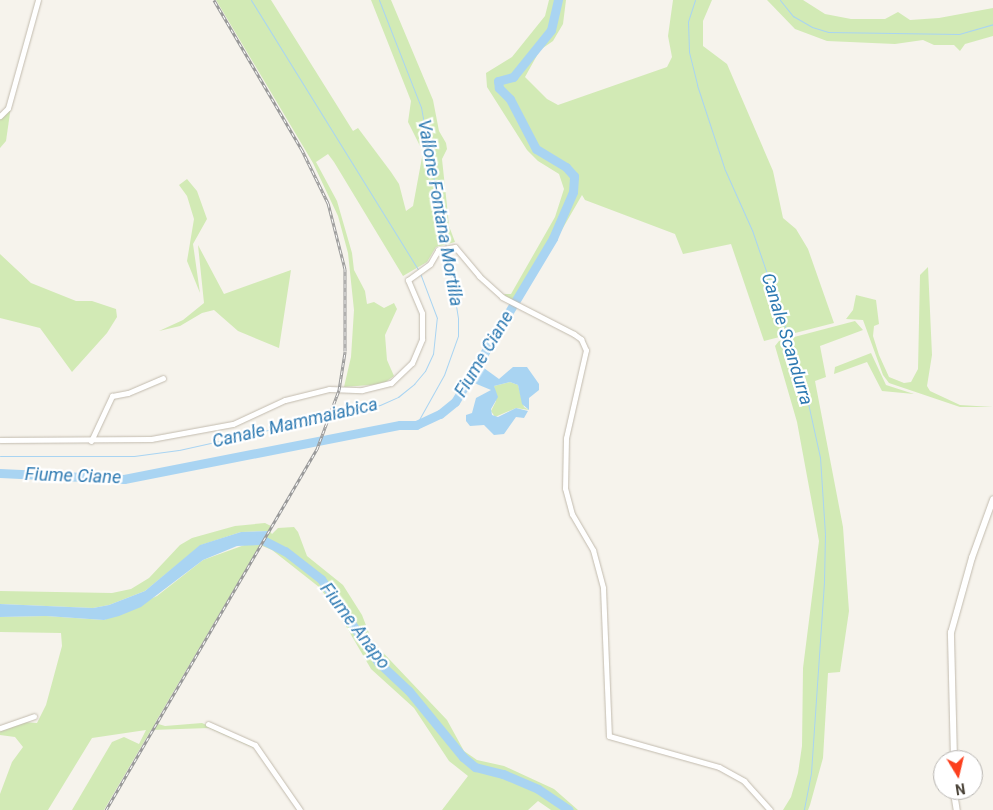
<!DOCTYPE html>
<style>
body{margin:0}
#map{position:relative;width:993px;height:810px;overflow:hidden;background:#f6f3ec;font-family:Roboto,sans-serif}
div>[style]{position:absolute}
[style*='--x']{left:calc(var(--x)*1px);top:calc(var(--y)*1px);width:calc(var(--w)*1px);rotate:calc(var(--a)*1deg)}
.green>*{inset:0;background:#d2eab5}
.water>*{inset:0;background:#a9d4f2}
.stream>*{height:1px;margin:-0.5px;padding:0 0.5px;transform-origin:0.5px;border-radius:0.5px;background:#a9d4f2}
.river>*{height:9px;margin:-4.5px;padding:0 4.5px;transform-origin:4.5px;border-radius:4.5px;background:#a9d4f2}
.roads{filter:drop-shadow(0 0 1px #c2bbae) drop-shadow(0 0 1px #c2bbae)}
.minor>*{height:5px;margin:-2.5px;padding:0 2.5px;transform-origin:2.5px;border-radius:2.5px;background:#fff}
.tertiary>*{height:5.5px;margin:-2.75px;padding:0 2.75px;transform-origin:2.75px;border-radius:2.75px;background:#fff}
.rail>*{height:3px;margin-top:-1.5px;transform-origin:0;background:repeating-linear-gradient(90deg,#fff 0 4px,#9a9a9a 0 8px);box-sizing:border-box;border-block:1px solid #9a9a9a}
span{translate:-50% -50%;white-space:nowrap;text-align:center;line-height:1.15;-webkit-text-stroke:4.5px #fff;paint-order:stroke}
.water-label{font-size:18px;color:#2e7ab2;font-style:italic}
.north{position:absolute;left:933px;top:750px;width:50px;height:50px;box-sizing:border-box;background:#fff;border:1px solid #b7b4b0;border-radius:50%;rotate:171deg;font-size:14px;font-weight:700;line-height:20px;text-align:center;color:#4b4439}
.north::after{content:'';display:block;margin:auto;width:18px;height:22px;background:#fc3f1d;clip-path:polygon(50% 0,100% 100%,50% 72%,0 100%)}
</style>
<div id="map">
<div class="green">
<i style="clip-path:polygon(216px 0,271px 0,353px 131px,358px 128px,391px 172px,399px 184px,406px 211px,413px 206px,423px 152px,408px 122px,411px 101px,371px 0,391px 0,433px 100px,439px 131px,446px 143px,447px 149px,442px 159px,447px 206px,449px 226px,455px 242px,436px 247px,427px 262px,403px 276px,334px 162px,328px 154px,316px 162px,337px 201px,352px 253px,354px 270px,365px 291px,367px 304px,374px 302px,384px 308px,394px 303px,397px 309px,385px 335px,387px 360px,394px 376px,383px 384px,344px 387px,351px 357px,354px 310px,348px 253px,338px 216px,313px 163px)"></i>
<i style="clip-path:polygon(549px 0,566px 0,563px 24px,553px 41px,540px 50px,525px 77px,547px 99px,558px 105px,667px 67px,672px 57px,668px 36px,673px 0,712px 0,703px 21px,703px 46px,727px 64px,773px 171px,783px 218px,796px 229px,808px 249px,834px 323px,764px 341px,731px 244px,683px 254px,675px 234px,585px 200px,582px 195px,519px 304px,506px 297px,504px 294px,511px 294px,555px 217px,564px 189px,559px 174px,538px 161px,527px 150px,487px 87px,486px 73px,512px 57px,545px 16px)"></i>
<i style="clip-path:polygon(767px 0,803px 0,825px 14px,851px 19px,885px 19px,898px 12px,910px 20px,939px 18px,993px 8px,993px 36px,965px 44px,960px 51px,954px 45px,934px 45px,923px 40px,895px 44px,827px 41px,795px 29px)"></i>
<i style="clip-path:polygon(11px 106px,6px 141px,0 148px,0 118px)"></i>
<i style="clip-path:polygon(187px 179px,197px 191px,207px 219px,193px 244px,200px 293px,187px 261px,194px 219px,187px 196px,179px 185px)"></i>
<i style="clip-path:polygon(198px 245px,224px 294px,291px 270px,279px 348px,238px 331px,214px 310px,202px 313px,180px 326px,159px 331px,183px 320px,204px 303px)"></i>
<i style="clip-path:polygon(0 254px,31px 283px,76px 301px,92px 301px,116px 309px,117px 317px,107px 333px,72px 372px,40px 328px,0 318px)"></i>
<i style="clip-path:polygon(928px 267px,932px 355px,927px 386px,930px 391px,960px 405px,993px 407px,960px 407px,889px 383px,883px 375px,863px 320px,846px 319px,853px 310px,856px 295px,876px 300px,879px 324px,874px 326px,873px 336px,879px 355px,889px 377px,904px 383px,911px 382px,918px 369px,920px 275px)"></i>
<i style="clip-path:polygon(855px 321px,863px 330px,820px 346px,826px 377px,815px 381px,843px 527px,849px 611px,840px 672px,828px 673px,823px 758px,810px 805px,808px 810px,783px 810px,791px 797px,798px 773px,802px 746px,803px 668px,819px 541px,797px 422px,775px 346px,779px 341px)"></i>
<i style="clip-path:polygon(871px 353px,886px 385px,914px 394px,882px 391px,867px 362px,834px 374px,835px 367px)"></i>
<i style="clip-path:polygon(510px 382px,518px 385px,524px 407px,529px 410px,516px 408px,495px 417px,491px 411px,496px 401px,494px 386px)"></i>
<i style="clip-path:polygon(265px 523px,271px 526px,269px 530px,272px 534px,278px 528px,294px 527px,298px 532px,307px 556px,343px 585px,362px 615px,372px 641px,447px 720px,464px 751px,477px 760px,504px 766px,554px 789px,578px 810px,551px 810px,538px 801px,528px 810px,442px 810px,468px 776px,449px 761px,414px 708px,371px 669px,336px 609px,319px 587px,272px 550px,260px 545px,155px 723px,165px 726px,202px 723px,251px 744px,254px 748px,209px 728px,151px 730px,104px 810px,72px 810px,112px 742px,124px 737px,139px 744px,146px 730px,92px 738px,48px 810px,0 810px,0 794px,12px 762px,23px 747px,15px 737px,0 735px,0 730px,23px 722px,37px 723px,46px 705px,62px 646px,61px 633px,0 632px,0 617px,46px 616px,104px 620px,157px 596px,203px 560px,250px 543px,268px 531px,241px 532px,201px 545px,145px 591px,109px 605px,93px 608px,0 604px,0 591px,112px 593px,131px 589px,149px 578px,180px 545px,192px 538px,235px 526px)"></i>
</div>
<div class="water">
<i style="clip-path:polygon(477px 363px,499px 379px,513px 367px,527px 367px,539px 384px,539px 390px,529px 398px,529px 410px,522px 404px,518px 385px,510px 382px,494px 386px,498px 397px,491px 409px,492px 415px,498px 417px,516px 408px,528px 411px,524px 418px,516px 417px,504px 434px,494px 435px,484px 425px,470px 426px,466px 421px,466px 415px,472px 413px,476px 398px,491px 390px,467px 380px)"></i>
<i style="clip-path:polygon(269px 531px,260px 545px,237px 546px,203px 560px,141px 607px,119px 616px,104px 620px,46px 616px,0 617px,0 604px,93px 608px,109px 605px,145px 591px,200px 545px,241px 532px)"></i>
</div>
<div class="stream">
<i style="--x:251;--y:0;--w:317;--a:58.2"></i>
<i style="--x:379;--y:0;--w:115;--a:68.6"></i>
<i style="--x:421;--y:107;--w:142;--a:79.9"></i>
<i style="--x:695;--y:0;--w:23;--a:108"></i>
<i style="--x:688;--y:22;--w:30;--a:88"></i>
<i style="--x:689;--y:52;--w:34;--a:76"></i>
<i style="--x:697;--y:85;--w:89;--a:71.8"></i>
<i style="--x:725;--y:170;--w:66;--a:65.8"></i>
<i style="--x:752;--y:230;--w:154;--a:71.1"></i>
<i style="--x:802;--y:376;--w:83;--a:77.5"></i>
<i style="--x:820;--y:457;--w:77;--a:86.3"></i>
<i style="--x:825;--y:534;--w:48;--a:91.2"></i>
<i style="--x:824;--y:582;--w:191;--a:93.9"></i>
<i style="--x:811;--y:773;--w:38;--a:101"></i>
<i style="--x:780;--y:0;--w:21;--a:51"></i>
<i style="--x:793;--y:16;--w:22;--a:30"></i>
<i style="--x:812;--y:27;--w:17;--a:17"></i>
<i style="--x:828;--y:32;--w:131;--a:0.9"></i>
<i style="--x:959;--y:34;--w:35;--a:-16"></i>
<i style="--x:416;--y:425;--w:57;--a:-60.8"></i>
<i style="--x:444;--y:375;--w:41;--a:-70.3"></i>
<i style="--x:458;--y:336;--w:18;--a:-90"></i>
<i style="--x:458;--y:318;--w:69;--a:-99.2"></i>
<i style="--x:0;--y:456;--w:134;--a:0"></i>
<i style="--x:134;--y:456;--w:45;--a:-7.6"></i>
<i style="--x:179;--y:450;--w:206;--a:-12.6"></i>
<i style="--x:380;--y:405;--w:20;--a:-24"></i>
<i style="--x:398;--y:397;--w:21;--a:-39"></i>
<i style="--x:414;--y:384;--w:17;--a:-50"></i>
<i style="--x:425;--y:371;--w:19;--a:-65"></i>
<i style="--x:433;--y:354;--w:36;--a:-84"></i>
<i style="--x:437;--y:318;--w:48;--a:-110.7"></i>
</div>
<div class="river">
<i style="--x:0;--y:473;--w:124;--a:2.8"></i>
<i style="--x:124;--y:479;--w:281;--a:-11.1"></i>
<i style="--x:400;--y:425;--w:16;--a:0"></i>
<i style="--x:416;--y:425;--w:26;--a:-25"></i>
<i style="--x:440;--y:414;--w:19;--a:-39"></i>
<i style="--x:455;--y:402;--w:191;--a:-59.1"></i>
<i style="--x:553;--y:238;--w:50;--a:-66.5"></i>
<i style="--x:573;--y:192;--w:16;--a:-86"></i>
<i style="--x:574;--y:176;--w:12;--a:-132"></i>
<i style="--x:566;--y:167;--w:35;--a:-149"></i>
<i style="--x:536;--y:149;--w:56;--a:-117.5"></i>
<i style="--x:510;--y:99;--w:16;--a:-135"></i>
<i style="--x:499;--y:88;--w:7;--a:-98"></i>
<i style="--x:498;--y:81;--w:16;--a:-15"></i>
<i style="--x:513;--y:77;--w:60;--a:-51"></i>
<i style="--x:551;--y:30;--w:31;--a:-77"></i>
<i style="--x:253;--y:538;--w:6;--a:0"></i>
<i style="--x:259;--y:538;--w:29;--a:27"></i>
<i style="--x:285;--y:551;--w:46;--a:37.9"></i>
<i style="--x:321;--y:579;--w:101;--a:55.5"></i>
<i style="--x:378;--y:662;--w:42;--a:43.1"></i>
<i style="--x:409;--y:691;--w:85;--a:50.7"></i>
<i style="--x:463;--y:757;--w:16;--a:40"></i>
<i style="--x:475;--y:767;--w:29;--a:14"></i>
<i style="--x:503;--y:774;--w:38;--a:23"></i>
<i style="--x:538;--y:789;--w:37;--a:34"></i>
</div>
<div class="roads">
<div class="minor">
<i style="--x:0;--y:116;--w:11;--a:-45"></i>
<i style="--x:8;--y:108;--w:112;--a:-74.5"></i>
<i style="--x:0;--y:440;--w:151;--a:-0.4"></i>
<i style="--x:151;--y:439;--w:83;--a:-10.4"></i>
<i style="--x:233;--y:424;--w:57;--a:-24.8"></i>
<i style="--x:285;--y:400;--w:45;--a:-14"></i>
<i style="--x:329;--y:389;--w:33;--a:2"></i>
<i style="--x:362;--y:390;--w:30;--a:-14"></i>
<i style="--x:391;--y:383;--w:29;--a:-44"></i>
<i style="--x:412;--y:363;--w:26;--a:-67"></i>
<i style="--x:422;--y:339;--w:26;--a:-90"></i>
<i style="--x:422;--y:313;--w:36;--a:-113"></i>
<i style="--x:408;--y:280;--w:27;--a:-36"></i>
<i style="--x:430;--y:264;--w:16;--a:-60"></i>
<i style="--x:438;--y:250;--w:17;--a:-10"></i>
<i style="--x:455;--y:247;--w:38;--a:50"></i>
<i style="--x:479;--y:276;--w:31;--a:42"></i>
<i style="--x:502;--y:297;--w:81;--a:27.2"></i>
<i style="--x:574;--y:334;--w:9;--a:36"></i>
<i style="--x:581;--y:339;--w:12;--a:66"></i>
<i style="--x:586;--y:350;--w:90;--a:102.8"></i>
<i style="--x:566;--y:438;--w:50;--a:91.1"></i>
<i style="--x:565;--y:488;--w:27;--a:75"></i>
<i style="--x:572;--y:514;--w:42;--a:59.7"></i>
<i style="--x:593;--y:550;--w:39;--a:75"></i>
<i style="--x:603;--y:588;--w:148;--a:87.7"></i>
<i style="--x:609;--y:736;--w:114;--a:15.7"></i>
<i style="--x:719;--y:767;--w:29;--a:29"></i>
<i style="--x:744;--y:781;--w:39;--a:48"></i>
<i style="--x:91;--y:441;--w:50;--a:-65"></i>
<i style="--x:112;--y:396;--w:16;--a:-11"></i>
<i style="--x:128;--y:393;--w:38;--a:-23"></i>
<i style="--x:208;--y:724;--w:51;--a:24.1"></i>
<i style="--x:255;--y:745;--w:79;--a:55.3"></i>
<i style="--x:0;--y:728;--w:36;--a:-19"></i>
</div>
<div class="tertiary">
<i style="--x:954;--y:760;--w:127;--a:-91.4"></i>
<i style="--x:951;--y:633;--w:78;--a:-74.4"></i>
<i style="--x:972;--y:558;--w:62;--a:-70.1"></i>
<i style="--x:954;--y:790;--w:20;--a:81"></i>
</div>
</div>
<div class="rail">
<i style="--x:106;--y:810;--w:418;--a:-59.7"></i>
<i style="--x:317;--y:449;--w:63;--a:-69.6"></i>
<i style="--x:339;--y:390;--w:39;--a:-81"></i>
<i style="--x:345;--y:351;--w:82;--a:-90"></i>
<i style="--x:345;--y:269;--w:68;--a:-104.4"></i>
<i style="--x:328;--y:203;--w:59;--a:-116.1"></i>
<i style="--x:302;--y:150;--w:174;--a:-120.4"></i>
</div>
<div class="water-label">
<span style="left:440px;top:213px;rotate:80deg">Vallone Fontana Mortilla</span>
<span style="left:787px;top:339px;rotate:73deg">Canale Scandurra</span>
<span style="left:484px;top:354px;rotate:-59deg">Fiume Ciane</span>
<span style="left:295px;top:423px;rotate:-13deg">Canale Mammaiabica</span>
<span style="left:73px;top:476px;rotate:2deg">Fiume Ciane</span>
<span style="left:355px;top:626px;rotate:53deg">Fiume Anapo</span>
</div>
<div class="north">N</div>
</div>
